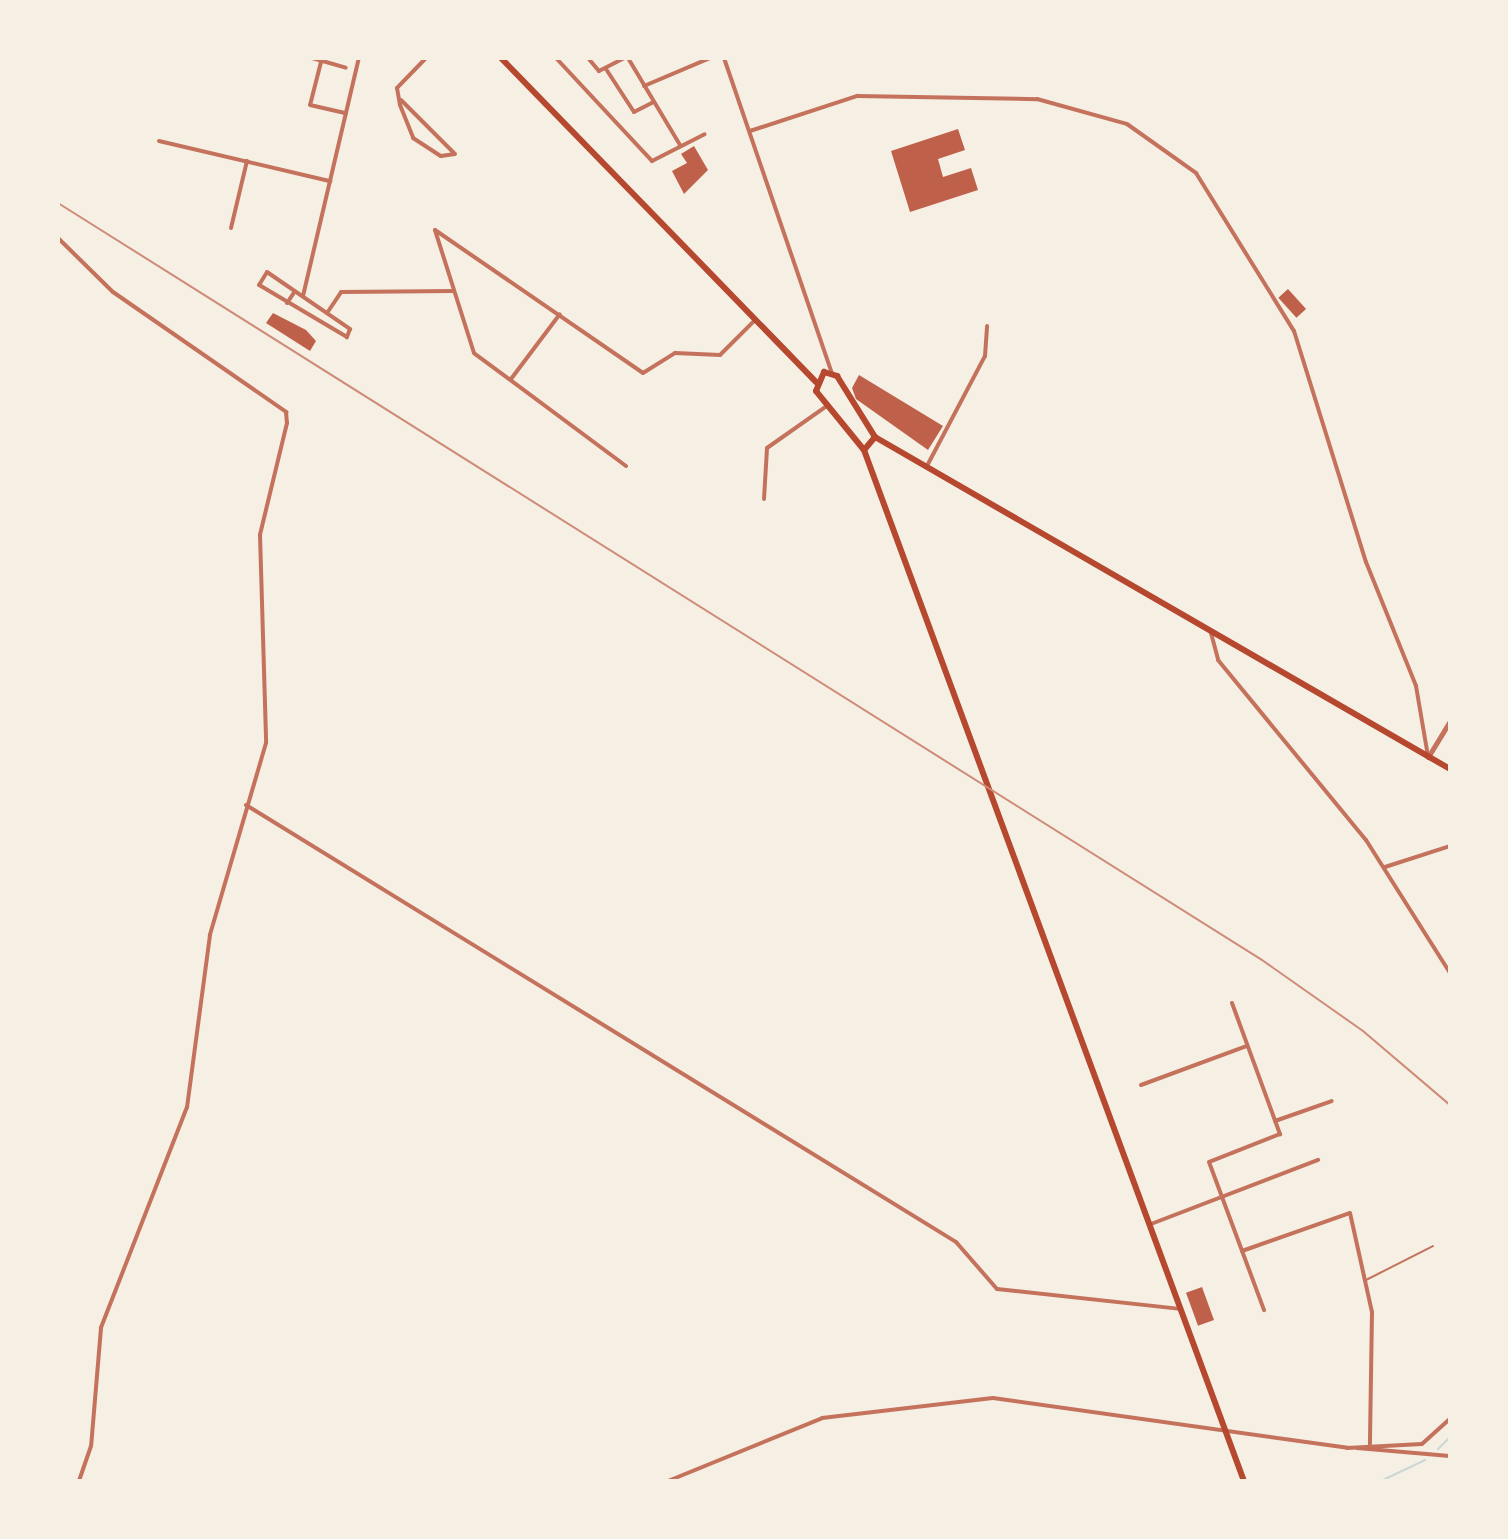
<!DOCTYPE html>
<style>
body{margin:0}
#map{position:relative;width:1508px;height:1539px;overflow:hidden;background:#f6efe4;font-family:"Archivo Narrow",sans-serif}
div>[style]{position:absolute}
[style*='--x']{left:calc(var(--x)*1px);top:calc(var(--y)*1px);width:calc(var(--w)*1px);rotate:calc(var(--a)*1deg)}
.stream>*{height:2px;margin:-1px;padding:0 1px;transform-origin:1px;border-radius:1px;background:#c9d6d2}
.building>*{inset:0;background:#bf614a;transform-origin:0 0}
.service>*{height:2px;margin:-1px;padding:0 1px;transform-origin:1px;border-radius:1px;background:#c5725c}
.minor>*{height:4px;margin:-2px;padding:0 2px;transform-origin:2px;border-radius:2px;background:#c5725c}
.tertiary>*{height:5px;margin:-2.5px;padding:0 2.5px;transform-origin:2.5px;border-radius:2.5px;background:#c5725c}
.primary>*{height:6px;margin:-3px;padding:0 3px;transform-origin:3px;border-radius:3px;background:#b5482f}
.rail>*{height:2px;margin:-1px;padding:0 1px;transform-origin:1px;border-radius:1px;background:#cf8b77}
span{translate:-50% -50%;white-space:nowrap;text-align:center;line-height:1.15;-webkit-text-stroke:8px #f6efe4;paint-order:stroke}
.frame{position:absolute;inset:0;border:60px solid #f6efe4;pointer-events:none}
</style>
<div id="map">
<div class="stream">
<i style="--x:1438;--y:1449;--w:17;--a:-45"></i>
<i style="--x:1381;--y:1481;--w:49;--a:-25.5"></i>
</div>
<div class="building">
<i style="clip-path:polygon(958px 129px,965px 150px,938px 159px,943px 177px,971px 168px,978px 190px,910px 212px,891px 151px)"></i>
<i style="clip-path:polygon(694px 146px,708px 170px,684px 194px,672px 171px,687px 163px,681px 154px)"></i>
<i style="left:1288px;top:289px;width:27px;height:13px;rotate:48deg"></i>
<i style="clip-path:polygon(273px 313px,306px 330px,316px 341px,310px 351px,266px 323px)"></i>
<i style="clip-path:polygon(859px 375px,943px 426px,928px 450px,856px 399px,852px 388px)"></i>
<i style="left:1202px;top:1287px;width:35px;height:17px;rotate:70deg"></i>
</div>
<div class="service">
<i style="--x:1366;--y:1280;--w:75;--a:-26.9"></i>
</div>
<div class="minor">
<i style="--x:312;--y:58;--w:35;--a:16"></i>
<i style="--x:426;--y:58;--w:42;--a:134"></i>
<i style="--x:397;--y:88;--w:17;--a:80"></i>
<i style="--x:400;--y:105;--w:35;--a:68"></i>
<i style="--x:413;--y:138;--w:33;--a:33"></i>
<i style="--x:441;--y:156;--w:14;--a:-8"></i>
<i style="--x:556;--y:58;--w:141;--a:47"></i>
<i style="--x:652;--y:161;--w:59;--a:-27"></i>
<i style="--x:588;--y:58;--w:17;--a:50"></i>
<i style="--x:599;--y:71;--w:29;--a:-27"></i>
<i style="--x:628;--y:58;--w:101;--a:59.1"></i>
<i style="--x:724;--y:58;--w:333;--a:71.1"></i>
<i style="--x:321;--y:62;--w:44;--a:104.3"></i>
<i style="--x:310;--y:105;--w:37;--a:13"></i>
<i style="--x:606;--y:69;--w:51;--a:56.9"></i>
<i style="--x:634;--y:112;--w:22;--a:-27"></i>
<i style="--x:644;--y:86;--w:72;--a:-23"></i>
<i style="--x:401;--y:100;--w:76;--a:45"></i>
<i style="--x:750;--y:131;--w:113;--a:-18.1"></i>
<i style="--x:857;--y:96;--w:180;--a:1"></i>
<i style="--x:1037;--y:99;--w:93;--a:15.5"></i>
<i style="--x:1127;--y:124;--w:85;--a:35.4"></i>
<i style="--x:1196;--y:173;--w:186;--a:58.2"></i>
<i style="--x:1294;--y:331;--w:242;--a:72.7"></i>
<i style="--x:1366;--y:562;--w:134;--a:68"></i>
<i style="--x:1416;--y:686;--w:71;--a:80.3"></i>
<i style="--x:159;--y:141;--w:176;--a:13.2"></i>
<i style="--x:231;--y:228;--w:69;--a:-76.6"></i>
<i style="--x:58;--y:238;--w:77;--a:44.5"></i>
<i style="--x:113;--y:292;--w:211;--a:34.7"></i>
<i style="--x:286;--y:412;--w:11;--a:85"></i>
<i style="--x:287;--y:423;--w:115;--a:103.6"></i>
<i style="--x:260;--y:535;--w:208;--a:88.3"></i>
<i style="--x:266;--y:743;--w:200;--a:106.3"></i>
<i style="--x:210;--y:935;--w:174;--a:97.6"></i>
<i style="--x:187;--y:1107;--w:237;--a:111.3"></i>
<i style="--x:101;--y:1328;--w:118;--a:94.8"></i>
<i style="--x:91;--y:1446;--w:37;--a:109"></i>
<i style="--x:267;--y:272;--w:101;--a:34.5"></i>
<i style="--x:350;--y:329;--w:9;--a:111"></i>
<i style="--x:347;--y:337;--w:102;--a:-149.4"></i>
<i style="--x:259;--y:285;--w:15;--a:-58"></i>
<i style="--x:303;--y:296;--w:244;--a:-76.8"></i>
<i style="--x:287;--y:303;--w:14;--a:-56"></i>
<i style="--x:327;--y:313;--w:25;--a:-56"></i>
<i style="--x:341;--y:292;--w:113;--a:-0.5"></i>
<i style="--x:511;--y:379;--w:81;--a:-53"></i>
<i style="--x:928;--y:464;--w:122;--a:-62.2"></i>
<i style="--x:985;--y:356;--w:30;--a:-86"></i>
<i style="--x:626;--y:466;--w:189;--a:-143.4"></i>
<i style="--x:474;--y:353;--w:129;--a:-107.6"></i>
<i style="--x:435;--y:230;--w:252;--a:34.5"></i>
<i style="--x:643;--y:373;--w:38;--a:-32"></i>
<i style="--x:675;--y:353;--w:45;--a:2.5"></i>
<i style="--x:720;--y:355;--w:48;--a:-45"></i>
<i style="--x:764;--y:499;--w:51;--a:-86.6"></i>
<i style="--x:767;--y:448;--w:75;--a:-35.2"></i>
<i style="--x:1211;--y:633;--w:28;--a:75"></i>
<i style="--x:1218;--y:660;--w:233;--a:50.6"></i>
<i style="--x:1366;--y:840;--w:157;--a:57.7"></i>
<i style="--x:246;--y:805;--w:834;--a:31.61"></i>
<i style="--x:956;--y:1242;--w:62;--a:48.9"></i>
<i style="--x:997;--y:1289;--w:184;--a:6.2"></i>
<i style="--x:1385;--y:867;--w:68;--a:-17.9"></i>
<i style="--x:1232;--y:1003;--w:140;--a:69.9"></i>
<i style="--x:1280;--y:1134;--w:76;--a:158.5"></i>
<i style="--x:1209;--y:1162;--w:158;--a:69.6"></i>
<i style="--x:1141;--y:1085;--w:113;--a:-20.2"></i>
<i style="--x:1275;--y:1121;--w:60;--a:-19.3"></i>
<i style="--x:1151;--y:1224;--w:179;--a:-21"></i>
<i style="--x:1242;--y:1251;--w:114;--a:-19.4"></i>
<i style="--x:1350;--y:1213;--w:101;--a:77.5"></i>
<i style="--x:1372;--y:1312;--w:132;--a:90.9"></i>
<i style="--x:1357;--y:1448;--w:93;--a:4.9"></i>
<i style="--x:668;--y:1481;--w:166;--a:-22.2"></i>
<i style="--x:822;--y:1418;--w:172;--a:-6.7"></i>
<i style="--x:993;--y:1398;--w:358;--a:8"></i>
<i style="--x:1347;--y:1448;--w:75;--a:-3.1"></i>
<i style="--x:1422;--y:1444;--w:38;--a:-42"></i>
</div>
<div class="tertiary">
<i style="--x:1428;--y:757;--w:42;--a:-58.6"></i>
</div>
<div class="primary">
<i style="--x:501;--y:58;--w:452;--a:45.8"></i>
<i style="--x:824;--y:372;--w:14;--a:17"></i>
<i style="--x:837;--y:376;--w:72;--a:58.1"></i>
<i style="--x:875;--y:437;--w:17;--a:130"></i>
<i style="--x:864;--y:450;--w:76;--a:-129.1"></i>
<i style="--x:816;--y:391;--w:21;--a:-67"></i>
<i style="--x:875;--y:437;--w:664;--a:30"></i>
<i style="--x:864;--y:450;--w:1099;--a:69.77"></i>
</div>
<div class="rail">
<i style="--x:58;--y:203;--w:1422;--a:32.16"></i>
<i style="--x:1262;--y:960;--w:123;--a:35.1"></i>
<i style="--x:1363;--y:1031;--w:114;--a:40.4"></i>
</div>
<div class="frame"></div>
</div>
